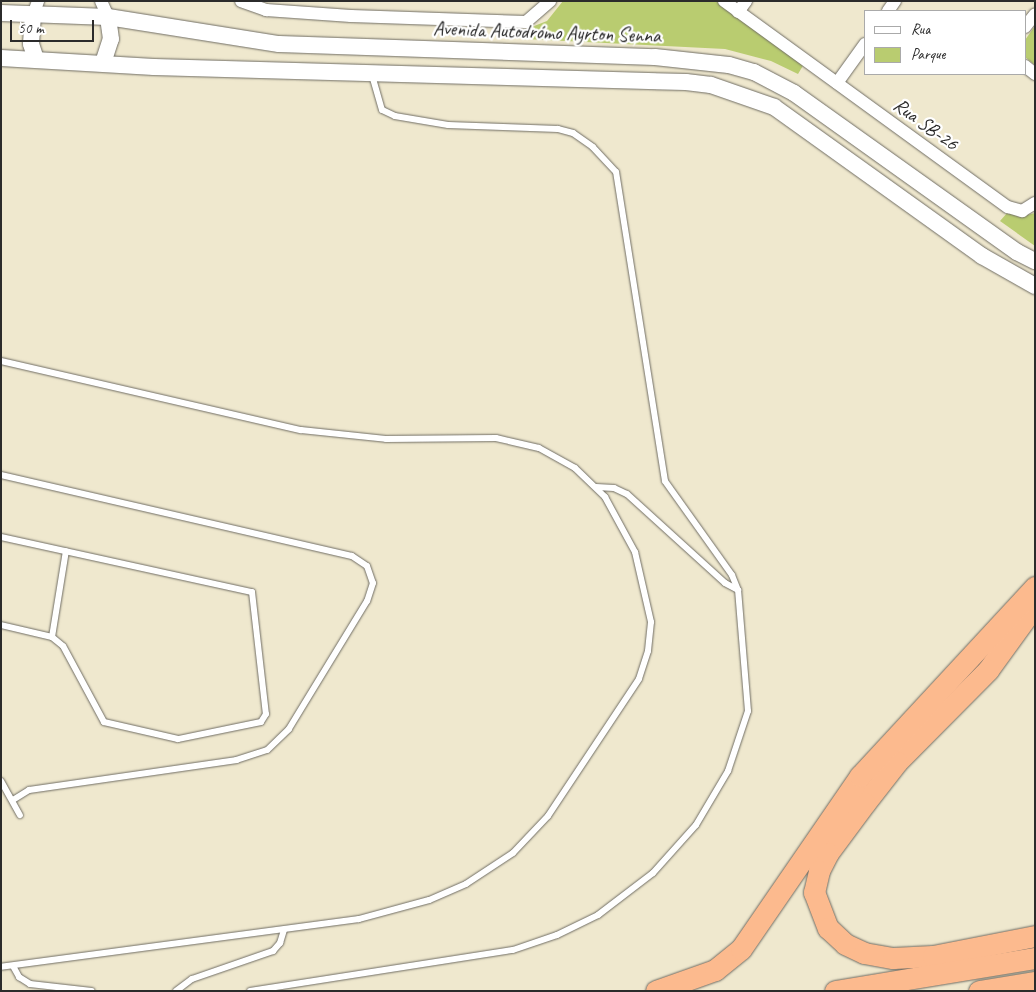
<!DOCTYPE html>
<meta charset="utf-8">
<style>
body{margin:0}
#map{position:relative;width:1036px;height:992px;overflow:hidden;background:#efe8ce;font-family:Caveat,sans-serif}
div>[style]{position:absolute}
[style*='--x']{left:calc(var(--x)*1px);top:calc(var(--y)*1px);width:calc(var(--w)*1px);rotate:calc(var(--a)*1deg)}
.green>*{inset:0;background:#b9cc70}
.roads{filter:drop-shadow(0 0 1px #706d64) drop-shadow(0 0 1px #706d64)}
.service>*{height:6px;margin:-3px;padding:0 3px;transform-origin:3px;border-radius:3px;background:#fff}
.minor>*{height:12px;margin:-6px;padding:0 6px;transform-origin:6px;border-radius:6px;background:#fff}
.tertiary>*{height:16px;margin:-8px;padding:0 8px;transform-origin:8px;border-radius:8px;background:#fff}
.trunk>*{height:21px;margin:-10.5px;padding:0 10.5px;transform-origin:10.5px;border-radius:10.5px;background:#fcba8e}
span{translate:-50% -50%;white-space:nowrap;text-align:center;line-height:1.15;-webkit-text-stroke:4.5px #fff;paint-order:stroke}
.street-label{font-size:20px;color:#2b2b2b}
.frame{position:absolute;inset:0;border:2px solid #2b2b2b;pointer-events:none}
.legend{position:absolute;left:864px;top:10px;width:162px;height:65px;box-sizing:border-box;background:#fff;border:1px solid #aaa;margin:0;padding:6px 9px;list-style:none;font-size:15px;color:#2b2b2b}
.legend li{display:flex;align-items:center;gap:10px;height:25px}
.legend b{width:25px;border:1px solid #aaa}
.scale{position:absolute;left:10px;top:20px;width:84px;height:22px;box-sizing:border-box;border:2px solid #2b2b2b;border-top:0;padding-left:6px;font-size:15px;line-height:18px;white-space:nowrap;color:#2b2b2b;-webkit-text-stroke:4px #fff;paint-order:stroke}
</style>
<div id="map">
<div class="green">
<i style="clip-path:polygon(563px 1px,717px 1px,804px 64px,798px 74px,771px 61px,725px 49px,526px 39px,529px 28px,547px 21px)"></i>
<i style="clip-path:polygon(1035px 26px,1035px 65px,1025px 57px,1025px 40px)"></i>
<i style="clip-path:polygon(1008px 212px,1019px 217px,1035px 213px,1035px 246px,1000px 221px)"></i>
</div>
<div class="roads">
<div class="service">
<i style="--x:1;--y:361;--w:308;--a:13"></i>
<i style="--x:301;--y:430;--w:85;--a:6"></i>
<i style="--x:386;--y:439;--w:110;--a:-0.5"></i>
<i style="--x:496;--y:438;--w:44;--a:13.1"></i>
<i style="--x:539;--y:448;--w:41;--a:29.1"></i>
<i style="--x:575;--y:468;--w:42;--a:44"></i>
<i style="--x:605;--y:497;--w:63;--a:61.4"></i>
<i style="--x:635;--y:552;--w:72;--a:77.1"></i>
<i style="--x:651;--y:622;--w:29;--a:96"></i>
<i style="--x:648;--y:651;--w:29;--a:108"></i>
<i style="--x:639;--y:679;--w:164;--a:123.6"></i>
<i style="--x:548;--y:816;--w:51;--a:133.4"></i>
<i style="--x:513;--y:853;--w:56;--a:146.6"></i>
<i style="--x:466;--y:884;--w:40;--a:156.6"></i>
<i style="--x:429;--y:900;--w:73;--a:164.8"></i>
<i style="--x:359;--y:919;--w:361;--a:172.4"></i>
<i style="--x:1;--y:475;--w:360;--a:13"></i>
<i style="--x:352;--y:556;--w:18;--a:34"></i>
<i style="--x:367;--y:566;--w:18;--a:71"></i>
<i style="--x:373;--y:583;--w:19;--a:108"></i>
<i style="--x:367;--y:601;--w:150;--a:121.4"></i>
<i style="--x:289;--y:729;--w:30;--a:136"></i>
<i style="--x:267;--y:750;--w:32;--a:162"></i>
<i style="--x:237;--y:760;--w:210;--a:171.8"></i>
<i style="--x:29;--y:790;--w:19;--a:148"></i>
<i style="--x:596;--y:487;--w:18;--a:3"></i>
<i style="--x:614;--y:488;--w:14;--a:25"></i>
<i style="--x:627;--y:494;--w:132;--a:42.2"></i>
<i style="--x:725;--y:583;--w:15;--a:28"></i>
<i style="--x:1;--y:537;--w:257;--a:12.4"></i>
<i style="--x:252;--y:592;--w:123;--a:83.5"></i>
<i style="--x:266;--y:714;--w:9;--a:122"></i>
<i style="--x:261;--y:722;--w:85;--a:168.4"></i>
<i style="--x:178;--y:739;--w:76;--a:-167.1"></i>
<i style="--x:104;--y:722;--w:86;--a:-118.3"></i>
<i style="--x:63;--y:646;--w:14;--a:-141"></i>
<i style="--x:52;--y:637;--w:52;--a:-166.8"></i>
<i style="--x:52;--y:637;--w:87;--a:-80.8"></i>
<i style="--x:1;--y:781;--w:39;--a:61"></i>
<i style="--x:13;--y:966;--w:13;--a:61"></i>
<i style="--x:19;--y:977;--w:13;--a:32"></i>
<i style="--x:30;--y:984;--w:62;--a:6.4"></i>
<i style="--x:176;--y:991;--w:20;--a:-37"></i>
<i style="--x:192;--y:979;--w:86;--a:-19.1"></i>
<i style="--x:273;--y:951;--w:11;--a:-49"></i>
<i style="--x:280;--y:943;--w:14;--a:-73"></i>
<i style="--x:250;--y:991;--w:266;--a:-8.9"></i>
<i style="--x:513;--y:950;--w:46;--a:-18.8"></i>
<i style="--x:557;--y:935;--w:46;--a:-26"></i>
<i style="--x:598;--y:915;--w:69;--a:-37.4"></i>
<i style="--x:653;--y:873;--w:64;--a:-48.1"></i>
<i style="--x:696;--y:825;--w:63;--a:-59.3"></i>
<i style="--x:728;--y:771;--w:63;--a:-71.6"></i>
<i style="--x:748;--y:711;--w:121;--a:-94.7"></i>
<i style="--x:738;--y:590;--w:16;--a:-112"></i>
<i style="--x:732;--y:575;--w:115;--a:-125.5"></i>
<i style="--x:665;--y:481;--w:313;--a:-99"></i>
<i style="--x:616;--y:172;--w:34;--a:-133"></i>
<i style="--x:593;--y:147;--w:24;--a:-145"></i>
<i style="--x:573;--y:133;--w:16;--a:-165"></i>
<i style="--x:558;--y:129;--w:110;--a:-177.9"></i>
<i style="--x:448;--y:125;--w:54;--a:-170.4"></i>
<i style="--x:395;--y:116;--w:14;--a:-155"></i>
<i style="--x:382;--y:110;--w:37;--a:-106"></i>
</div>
<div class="minor">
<i style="--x:101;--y:1;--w:17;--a:66"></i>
<i style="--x:241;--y:1;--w:27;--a:20"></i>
<i style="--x:266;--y:10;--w:85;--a:4"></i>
<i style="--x:351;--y:16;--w:175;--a:2"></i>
<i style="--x:526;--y:22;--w:32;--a:-41"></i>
<i style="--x:724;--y:1;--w:351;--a:36"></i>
<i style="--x:1008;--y:207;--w:15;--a:16"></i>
<i style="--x:1022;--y:211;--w:15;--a:-32"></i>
<i style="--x:888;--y:11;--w:12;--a:-55"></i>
<i style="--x:738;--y:12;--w:14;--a:-54"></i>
<i style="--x:33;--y:15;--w:15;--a:-70"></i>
<i style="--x:1025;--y:27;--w:16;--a:-52"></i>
<i style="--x:1025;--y:66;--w:13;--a:39"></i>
<i style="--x:837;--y:83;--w:48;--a:-54.3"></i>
</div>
<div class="tertiary">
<i style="--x:1;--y:13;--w:107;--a:2.1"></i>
<i style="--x:108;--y:17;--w:173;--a:9"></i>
<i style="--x:279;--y:44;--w:376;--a:2"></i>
<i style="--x:655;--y:57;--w:74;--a:6.2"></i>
<i style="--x:729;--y:65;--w:26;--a:16"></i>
<i style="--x:754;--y:72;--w:45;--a:27.7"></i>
<i style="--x:794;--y:93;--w:274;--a:35.5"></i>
<i style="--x:1017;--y:252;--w:20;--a:27"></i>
<i style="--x:33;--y:15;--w:29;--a:94"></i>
<i style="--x:31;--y:44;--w:16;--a:72"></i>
<i style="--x:1;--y:58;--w:153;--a:3.4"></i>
<i style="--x:154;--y:67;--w:532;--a:1.62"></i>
<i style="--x:686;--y:82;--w:25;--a:7"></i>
<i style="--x:711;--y:85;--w:67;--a:19.2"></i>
<i style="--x:774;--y:107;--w:256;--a:35.6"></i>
<i style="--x:982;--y:256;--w:61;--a:29.5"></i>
<i style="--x:103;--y:63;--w:25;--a:-72"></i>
<i style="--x:111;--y:39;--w:22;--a:-98"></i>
</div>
<div class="trunk">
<i style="--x:1035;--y:605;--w:80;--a:125.9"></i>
<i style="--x:988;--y:670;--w:129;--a:134.7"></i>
<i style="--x:897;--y:762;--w:52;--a:128"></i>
<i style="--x:865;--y:803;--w:62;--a:126.5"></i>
<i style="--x:828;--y:853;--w:20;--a:117"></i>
<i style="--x:819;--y:871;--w:22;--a:103"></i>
<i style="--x:814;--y:892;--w:39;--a:69"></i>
<i style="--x:828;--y:928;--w:23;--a:43"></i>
<i style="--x:845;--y:944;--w:21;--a:25"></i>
<i style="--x:864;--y:953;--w:29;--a:10"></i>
<i style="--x:893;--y:958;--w:40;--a:-2.9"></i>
<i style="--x:933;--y:956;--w:104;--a:-11.1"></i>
<i style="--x:656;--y:991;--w:63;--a:-19.6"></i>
<i style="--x:715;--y:970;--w:33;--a:-39"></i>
<i style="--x:741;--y:949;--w:210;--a:-55.5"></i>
<i style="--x:860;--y:776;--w:258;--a:-47.2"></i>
<i style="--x:835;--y:991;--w:203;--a:-9.4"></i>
<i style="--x:979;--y:991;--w:57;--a:-9.1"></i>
</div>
</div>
<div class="street-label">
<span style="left:547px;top:32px;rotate:2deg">Avenida Autodrómo Ayrton Senna</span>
<span style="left:926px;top:124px;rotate:36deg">Rua SB-26</span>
</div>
<div class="frame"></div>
<ul class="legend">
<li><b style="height:6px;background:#fff"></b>Rua</li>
<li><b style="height:14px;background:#b9cc70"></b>Parque</li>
</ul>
<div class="scale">50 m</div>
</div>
